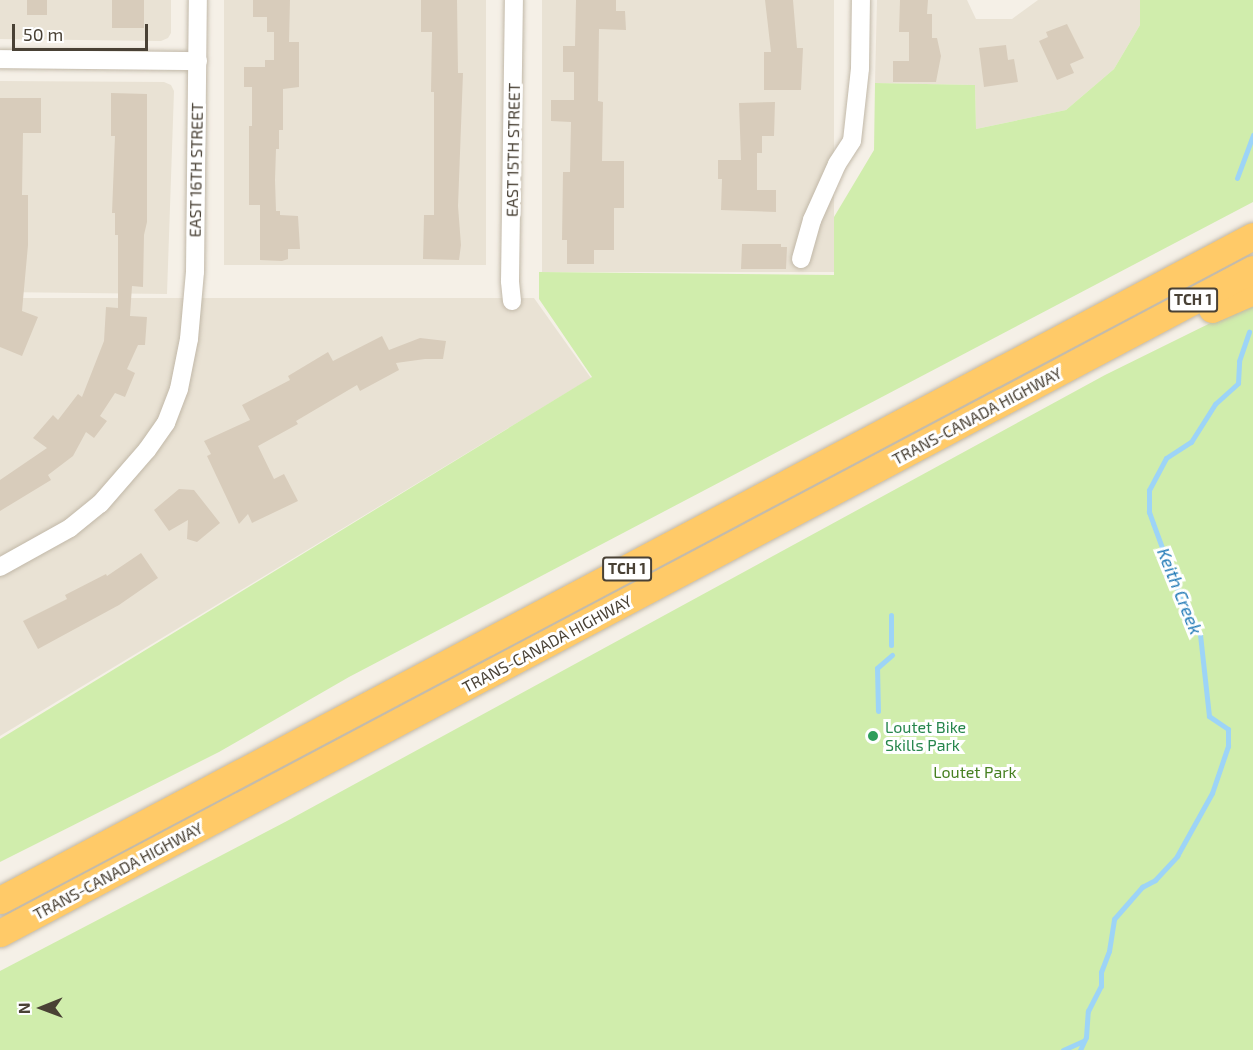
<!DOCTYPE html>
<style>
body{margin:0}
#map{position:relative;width:1253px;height:1050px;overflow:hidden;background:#f5f0e7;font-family:"Exo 2",sans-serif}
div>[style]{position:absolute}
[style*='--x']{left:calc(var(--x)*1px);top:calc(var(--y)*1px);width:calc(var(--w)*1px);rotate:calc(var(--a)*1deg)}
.residential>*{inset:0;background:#e9e2d4;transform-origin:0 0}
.green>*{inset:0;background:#d0edac}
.stream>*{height:5px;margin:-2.5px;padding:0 2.5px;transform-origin:2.5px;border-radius:2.5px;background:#9dd4f7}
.building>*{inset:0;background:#d8ccbb;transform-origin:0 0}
.roads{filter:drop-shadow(0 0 2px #c1b8a8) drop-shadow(0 0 2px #c1b8a8)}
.minor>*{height:18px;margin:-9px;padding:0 9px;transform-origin:9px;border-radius:9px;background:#fff}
.highway>*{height:27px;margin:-13.5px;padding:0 13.5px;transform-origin:13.5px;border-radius:13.5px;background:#ffca68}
.dots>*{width:16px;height:16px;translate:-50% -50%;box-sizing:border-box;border:3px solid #fff;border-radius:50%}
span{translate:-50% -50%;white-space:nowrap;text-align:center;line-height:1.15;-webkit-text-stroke:6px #fff;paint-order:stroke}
.shield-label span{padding:2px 4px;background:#fff;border:2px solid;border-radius:4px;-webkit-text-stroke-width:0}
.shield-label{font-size:15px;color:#494135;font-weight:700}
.street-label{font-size:16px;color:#494135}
.leisure-label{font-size:16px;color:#27864d}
.left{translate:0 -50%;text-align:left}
.park-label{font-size:16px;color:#478022}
.water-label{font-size:18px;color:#227ab6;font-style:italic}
.north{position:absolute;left:12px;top:978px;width:60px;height:60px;-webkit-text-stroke:4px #fff;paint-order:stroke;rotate:269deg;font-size:16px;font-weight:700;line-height:24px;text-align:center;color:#494135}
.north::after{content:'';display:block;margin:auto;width:21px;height:27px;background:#494135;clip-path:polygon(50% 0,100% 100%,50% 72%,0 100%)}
.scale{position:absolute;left:12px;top:24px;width:136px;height:27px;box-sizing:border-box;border:3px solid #494135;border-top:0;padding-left:8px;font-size:18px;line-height:21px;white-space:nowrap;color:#494135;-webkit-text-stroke:4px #fff;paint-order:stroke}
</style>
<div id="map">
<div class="residential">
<i style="clip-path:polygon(0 0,171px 0,171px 33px,168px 38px,161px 41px,0 39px)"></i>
<i style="left:224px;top:0;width:262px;height:265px"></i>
<i style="left:542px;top:0;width:292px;height:272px"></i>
<i style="clip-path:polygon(877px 0,967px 0,976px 19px,1012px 19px,1038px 0,1140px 0,1140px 25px,1114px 69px,1066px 110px,976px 129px,975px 85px,875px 83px)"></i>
<i style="clip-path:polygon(0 81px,164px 82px,171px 85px,174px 91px,167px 294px,0 292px)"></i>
<i style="clip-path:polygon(0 298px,534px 298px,591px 378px,0 736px)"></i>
</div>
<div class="green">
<i style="clip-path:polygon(1140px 0,1253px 0,1253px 202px,349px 677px,219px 752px,0 862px,0 739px,592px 377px,539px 299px,539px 272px,834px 275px,834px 217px,874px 150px,875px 83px,975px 85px,976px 129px,1066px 110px,1114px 69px,1140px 25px)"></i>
<i style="clip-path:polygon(1253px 302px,1253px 1050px,0 1050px,0 971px,287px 821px,1105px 375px)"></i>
</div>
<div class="stream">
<i style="--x:1237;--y:178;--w:46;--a:-69.6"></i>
<i style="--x:891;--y:615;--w:30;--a:90"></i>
<i style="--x:878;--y:711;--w:43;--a:-91.3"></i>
<i style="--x:877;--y:668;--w:20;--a:-41"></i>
<i style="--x:1063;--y:1050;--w:22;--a:-24"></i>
<i style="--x:1080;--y:1050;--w:14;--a:-65"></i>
<i style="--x:1086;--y:1037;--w:26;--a:-86"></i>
<i style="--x:1088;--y:1011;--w:28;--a:-63"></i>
<i style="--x:1101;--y:986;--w:14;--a:-90"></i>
<i style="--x:1101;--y:972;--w:22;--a:-69"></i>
<i style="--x:1109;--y:951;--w:32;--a:-81"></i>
<i style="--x:1114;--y:919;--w:43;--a:-48.8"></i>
<i style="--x:1142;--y:887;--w:15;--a:-28"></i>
<i style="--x:1155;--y:880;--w:33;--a:-47"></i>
<i style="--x:1177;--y:856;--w:72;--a:-60.9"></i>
<i style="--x:1212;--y:793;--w:50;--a:-71.2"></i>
<i style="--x:1228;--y:746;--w:17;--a:-90"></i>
<i style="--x:1228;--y:729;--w:23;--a:-146"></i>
<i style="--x:1209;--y:716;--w:82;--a:-96.3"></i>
<i style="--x:1200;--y:634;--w:17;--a:-130"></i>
<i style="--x:1189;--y:621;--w:104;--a:-110.2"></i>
<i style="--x:1153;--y:523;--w:12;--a:-110"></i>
<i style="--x:1149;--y:512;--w:22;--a:-90"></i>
<i style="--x:1149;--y:490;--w:36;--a:-62"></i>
<i style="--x:1166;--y:458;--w:30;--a:-33"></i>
<i style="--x:1191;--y:442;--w:45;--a:-57.7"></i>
<i style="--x:1215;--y:404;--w:31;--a:-42"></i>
<i style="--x:1238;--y:383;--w:22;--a:-87"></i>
<i style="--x:1239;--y:361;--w:31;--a:-71"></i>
</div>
<div class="building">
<i style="left:27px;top:0;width:20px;height:15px"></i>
<i style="left:112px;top:0;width:32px;height:28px"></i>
<i style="clip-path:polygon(253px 0,290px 0,289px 42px,299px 42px,299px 87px,283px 89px,283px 130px,279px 130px,279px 149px,276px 149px,275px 180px,276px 211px,280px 211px,280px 215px,298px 216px,300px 249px,288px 249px,288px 259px,282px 261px,260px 260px,260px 205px,249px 205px,249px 126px,252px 126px,252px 87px,244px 87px,244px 67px,265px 67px,265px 60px,274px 60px,274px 32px,267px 32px,267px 17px,253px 17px)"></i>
<i style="clip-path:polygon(421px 0,457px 0,458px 73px,463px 73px,458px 206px,461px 245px,459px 260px,423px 259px,424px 215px,434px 215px,434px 92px,431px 92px,432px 32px,421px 32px)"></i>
<i style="clip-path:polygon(576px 0,616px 0,616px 11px,625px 11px,626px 30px,599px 29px,598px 101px,603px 102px,602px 161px,624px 161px,624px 208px,614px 208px,614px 250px,594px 250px,594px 264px,567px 264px,567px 240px,562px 240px,563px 172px,570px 172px,571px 122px,551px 121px,551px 100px,574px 100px,574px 72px,563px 72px,563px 46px,575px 46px)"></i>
<i style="clip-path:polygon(765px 0,793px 0,797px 48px,803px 48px,801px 90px,764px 90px,764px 52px,771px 52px)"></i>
<i style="clip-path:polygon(900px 0,928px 0,927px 14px,932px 14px,932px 38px,937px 38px,941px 56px,936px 82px,893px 82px,893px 61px,909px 61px,909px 32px,899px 32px)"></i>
<i style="clip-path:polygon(1067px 24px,1084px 58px,1070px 64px,1074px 73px,1057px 80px,1039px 41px,1048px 37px,1046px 32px)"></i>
<i style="clip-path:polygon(1006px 45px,1008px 60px,1014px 59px,1018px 82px,984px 87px,979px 48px)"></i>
<i style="clip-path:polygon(111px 93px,147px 94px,147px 222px,144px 235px,143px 287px,132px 286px,130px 316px,147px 317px,145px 345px,138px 345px,127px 369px,135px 373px,125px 397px,115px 393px,100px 416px,107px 421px,94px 438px,86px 432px,73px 456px,48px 475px,51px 480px,0 511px,0 480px,47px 448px,33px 438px,53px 415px,58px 420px,78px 394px,82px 397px,104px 341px,106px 307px,118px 308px,118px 235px,115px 235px,115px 213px,112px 213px,115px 136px,111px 136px)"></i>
<i style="clip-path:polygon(0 98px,41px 98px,41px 133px,23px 133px,22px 195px,28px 195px,28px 245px,22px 311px,38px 317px,22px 356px,0 347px)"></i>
<i style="clip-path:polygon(775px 102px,774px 136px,762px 136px,762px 153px,757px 153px,757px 190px,776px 190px,776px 212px,721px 210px,722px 179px,718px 179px,718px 160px,741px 160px,739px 103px)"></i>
<i style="clip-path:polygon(742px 244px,781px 244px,781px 247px,787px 247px,786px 269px,741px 269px)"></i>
<i style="clip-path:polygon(382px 336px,389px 350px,420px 338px,446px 341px,443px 359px,425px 359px,396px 363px,399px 370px,360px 391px,357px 385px,296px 421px,298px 424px,258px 446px,274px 479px,284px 474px,298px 501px,252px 523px,248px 514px,239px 524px,207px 456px,211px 454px,204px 441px,250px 420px,242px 405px,290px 380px,288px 376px,328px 352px,333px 361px)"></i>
<i style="clip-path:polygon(179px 489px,194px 490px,220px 523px,197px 542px,187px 539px,188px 520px,169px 531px,154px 510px)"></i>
<i style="clip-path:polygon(141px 553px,158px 578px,119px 605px,38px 649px,23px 621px,67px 599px,65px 595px,106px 574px,107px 576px)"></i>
</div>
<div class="roads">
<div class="minor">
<i style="--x:0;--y:59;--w:198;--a:0.6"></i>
<i style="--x:801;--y:259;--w:41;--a:-74.2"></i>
<i style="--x:812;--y:220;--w:61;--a:-65.9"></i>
<i style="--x:837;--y:164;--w:27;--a:-57"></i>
<i style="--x:852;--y:141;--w:73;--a:-83.7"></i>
<i style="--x:860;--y:68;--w:68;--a:-89.2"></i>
<i style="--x:512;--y:301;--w:20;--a:-96"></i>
<i style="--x:510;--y:281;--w:281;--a:-89.2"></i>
<i style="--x:0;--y:567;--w:80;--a:-29.1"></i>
<i style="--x:70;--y:528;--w:38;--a:-39"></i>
<i style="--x:100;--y:504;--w:72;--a:-49"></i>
<i style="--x:147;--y:450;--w:33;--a:-55"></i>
<i style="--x:166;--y:423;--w:36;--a:-69"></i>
<i style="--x:179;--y:389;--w:51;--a:-78.7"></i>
<i style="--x:189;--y:339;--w:67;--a:-84.9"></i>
<i style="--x:195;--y:272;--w:272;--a:-89.4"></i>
</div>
<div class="highway">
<i style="--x:1212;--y:309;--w:45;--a:-23.7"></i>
<i style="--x:0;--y:900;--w:1418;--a:-27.92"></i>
<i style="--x:0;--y:933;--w:1418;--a:-27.92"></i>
</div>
</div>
<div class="dots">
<i style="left:873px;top:736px;background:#2e9e5b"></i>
</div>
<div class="shield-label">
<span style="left:1193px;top:300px">TCH 1</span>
<span style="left:627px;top:569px">TCH 1</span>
</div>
<div class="street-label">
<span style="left:513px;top:150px;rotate:-89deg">EAST 15TH STREET</span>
<span style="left:196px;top:170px;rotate:-89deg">EAST 16TH STREET</span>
<span style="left:977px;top:416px;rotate:-28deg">TRANS-CANADA HIGHWAY</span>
<span style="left:547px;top:644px;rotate:-28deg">TRANS-CANADA HIGHWAY</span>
<span style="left:118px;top:871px;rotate:-28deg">TRANS-CANADA HIGHWAY</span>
</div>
<div class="leisure-label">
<span class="left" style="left:885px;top:736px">Loutet Bike<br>Skills Park</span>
</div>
<div class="park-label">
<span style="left:975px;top:772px">Loutet Park</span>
</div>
<div class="water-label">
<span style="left:1180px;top:591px;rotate:68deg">Keith Creek</span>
</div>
<div class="north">N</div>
<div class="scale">50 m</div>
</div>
